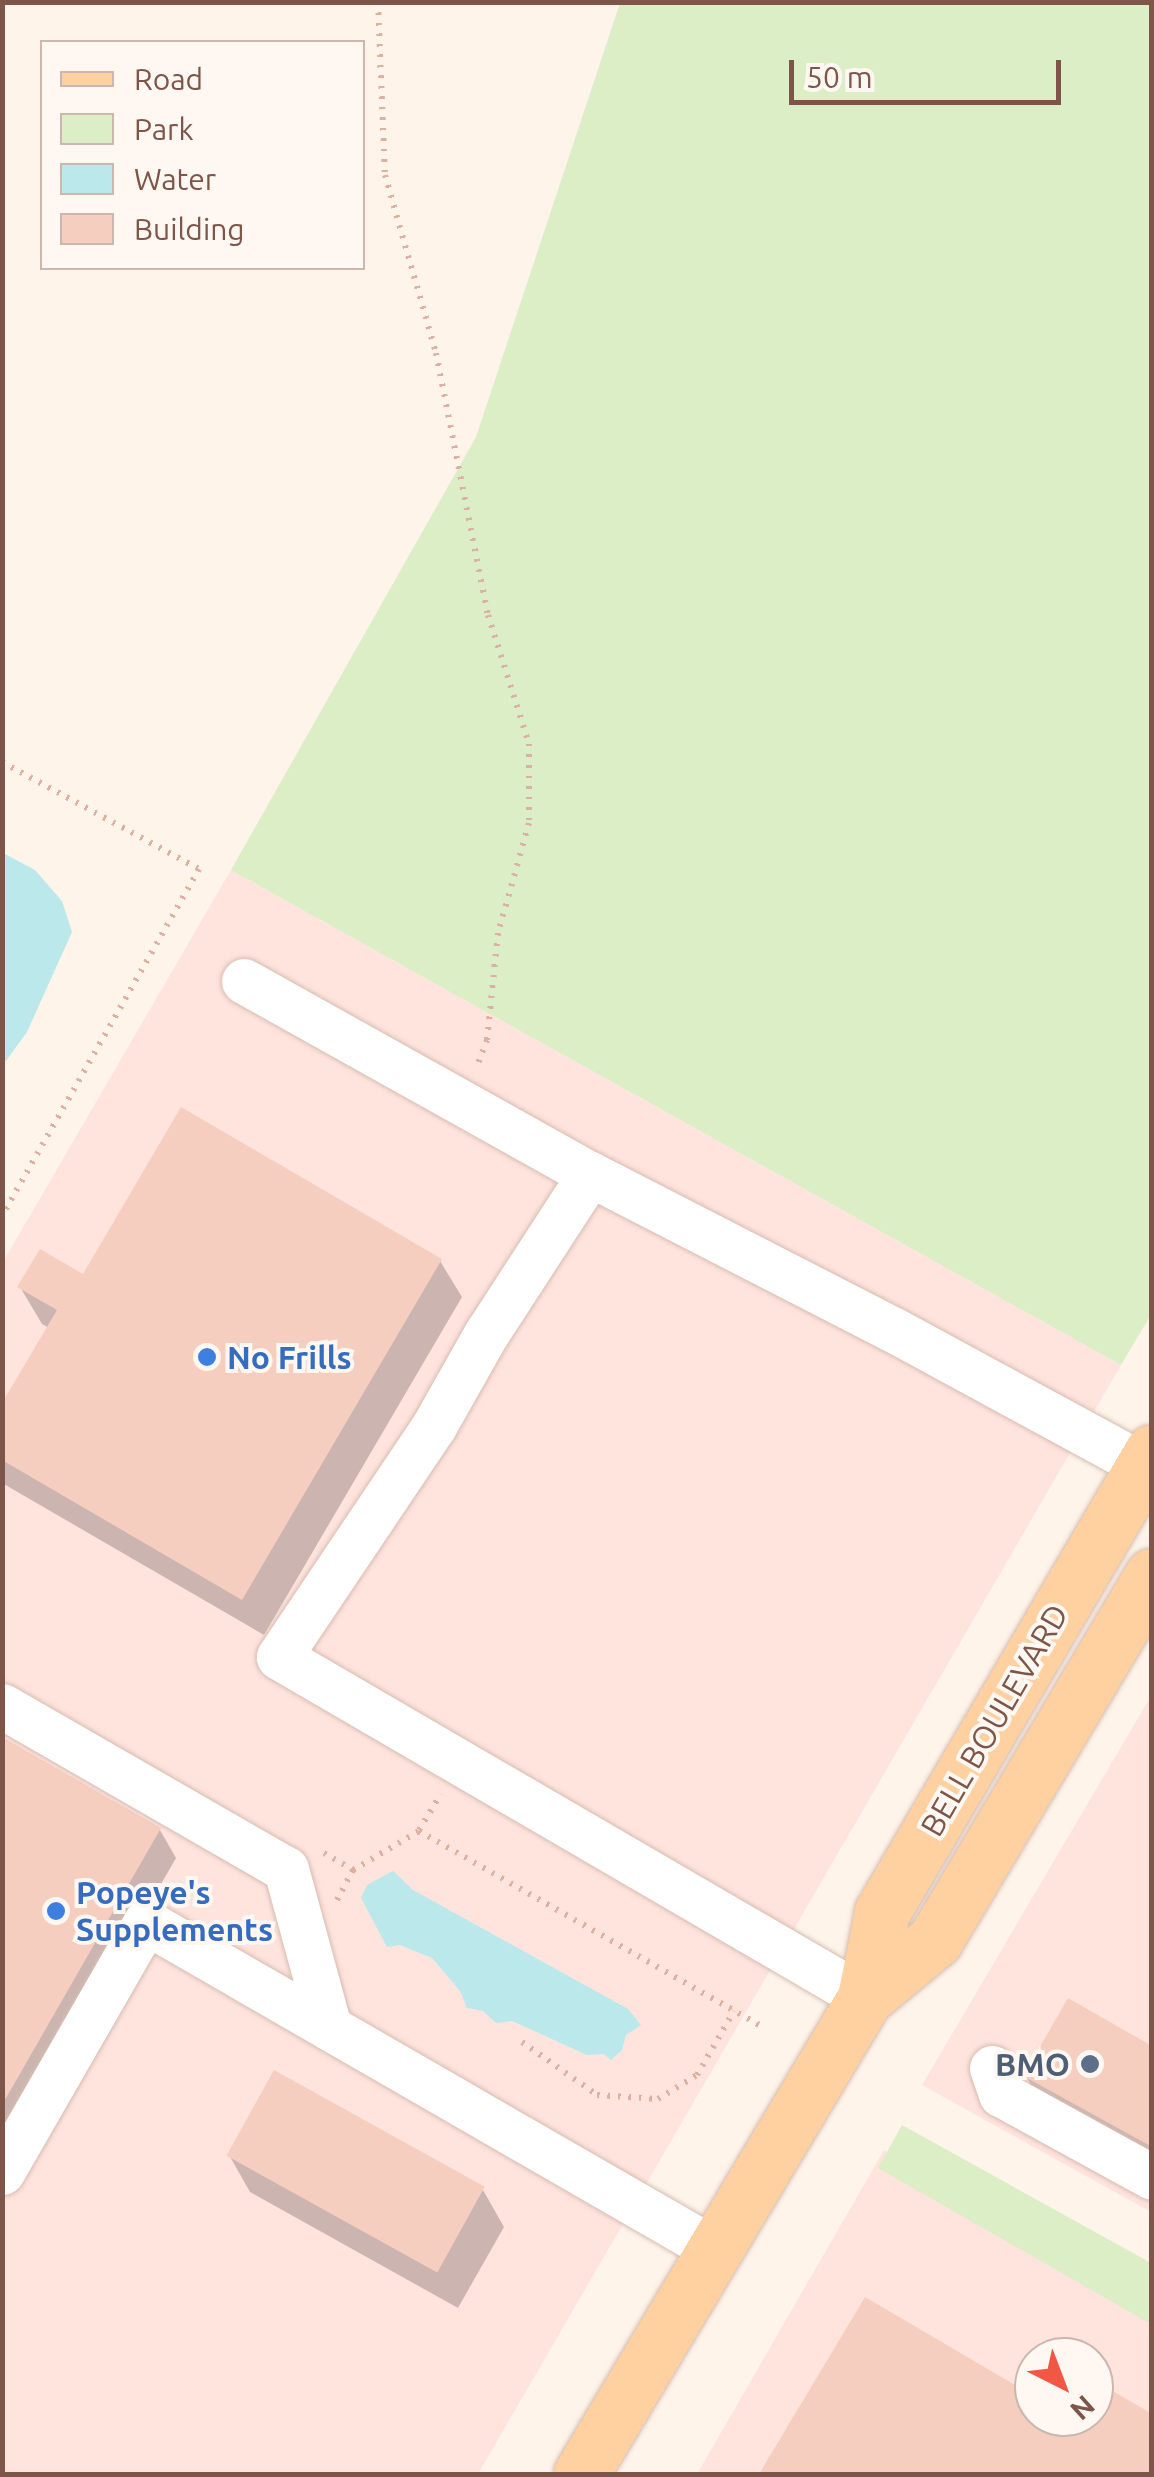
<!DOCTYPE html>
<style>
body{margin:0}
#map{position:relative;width:1154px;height:2477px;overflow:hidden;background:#fef4ea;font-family:Ubuntu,sans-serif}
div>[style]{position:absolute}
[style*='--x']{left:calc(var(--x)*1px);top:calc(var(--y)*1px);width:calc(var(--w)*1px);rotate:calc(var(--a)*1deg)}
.commercial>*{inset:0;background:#ffe3dd}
.green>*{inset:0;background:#dbeec6}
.water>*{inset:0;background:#bbe9eb}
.shadow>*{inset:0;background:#0003}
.building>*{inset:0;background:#f6cebf;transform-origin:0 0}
.path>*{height:6px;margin-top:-3px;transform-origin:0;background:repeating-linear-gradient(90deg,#dcb1a1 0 2.5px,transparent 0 10.5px)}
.roads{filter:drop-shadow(0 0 2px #d5bcb0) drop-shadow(0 0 2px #d5bcb0)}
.minor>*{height:45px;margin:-22.5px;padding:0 22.5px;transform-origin:22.5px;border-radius:22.5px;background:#fff}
.major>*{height:55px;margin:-27.5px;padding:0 27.5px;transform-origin:27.5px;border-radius:27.5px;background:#ffd0a0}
.dots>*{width:28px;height:28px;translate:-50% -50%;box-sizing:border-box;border:5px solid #fff8f2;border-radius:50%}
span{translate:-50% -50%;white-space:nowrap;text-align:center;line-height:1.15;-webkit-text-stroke:8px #fff8f2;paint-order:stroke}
.shop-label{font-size:32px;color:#366cbe;font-weight:700}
.left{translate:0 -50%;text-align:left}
.street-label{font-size:32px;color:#7d5649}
.service-label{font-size:32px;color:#4e5e75;font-weight:700}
.right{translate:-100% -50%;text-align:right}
.frame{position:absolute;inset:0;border:5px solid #7d5649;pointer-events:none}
.legend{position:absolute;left:40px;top:40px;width:325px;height:230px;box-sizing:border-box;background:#fff8f2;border:2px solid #cbb7ae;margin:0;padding:12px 18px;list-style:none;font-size:30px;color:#7d5649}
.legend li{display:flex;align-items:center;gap:20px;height:50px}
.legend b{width:50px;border:2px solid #cbb7ae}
.north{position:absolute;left:1014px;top:2337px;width:100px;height:100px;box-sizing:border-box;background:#fff8f2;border:2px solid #cbb7ae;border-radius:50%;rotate:138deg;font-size:28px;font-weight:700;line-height:40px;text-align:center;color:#7d5649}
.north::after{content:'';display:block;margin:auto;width:35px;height:45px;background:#f25745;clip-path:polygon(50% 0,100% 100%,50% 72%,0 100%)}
.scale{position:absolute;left:789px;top:60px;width:272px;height:45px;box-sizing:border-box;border:5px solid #7d5649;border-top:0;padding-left:12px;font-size:30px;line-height:35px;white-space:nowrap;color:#7d5649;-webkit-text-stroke:8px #fff8f2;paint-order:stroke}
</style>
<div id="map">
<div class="commercial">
<i style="clip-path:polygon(231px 870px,1121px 1365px,478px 2474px,3px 2474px,3px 1262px)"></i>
<i style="clip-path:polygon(1151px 1696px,1151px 2212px,922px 2085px)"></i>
<i style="clip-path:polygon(evenodd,884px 2150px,1151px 2303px,1151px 2474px,697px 2474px,884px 2150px,1034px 2357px,1094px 2357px,1094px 2417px,1034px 2417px,1034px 2357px)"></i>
</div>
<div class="green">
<i style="clip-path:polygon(620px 3px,1151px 3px,1152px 1313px,1121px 1365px,231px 870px,476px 437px)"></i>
<i style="clip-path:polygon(902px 2125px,1151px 2263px,1151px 2324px,878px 2168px)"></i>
</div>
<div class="water">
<i style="clip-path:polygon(3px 853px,35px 870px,62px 901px,72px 932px,27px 1032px,3px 1065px)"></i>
<i style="clip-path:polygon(393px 1871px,413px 1890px,628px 2009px,641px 2025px,626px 2035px,622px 2050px,611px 2060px,604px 2054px,587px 2055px,512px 2021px,496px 2023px,483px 2011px,467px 2008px,460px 1991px,432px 1958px,400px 1945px,387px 1947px,361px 1898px,367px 1885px)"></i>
</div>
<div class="shadow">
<i style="clip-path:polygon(440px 1261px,462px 1297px,264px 1635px,2px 1483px,2px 1408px,49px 1328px,42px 1324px,20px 1287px,84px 1278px)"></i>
<i style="clip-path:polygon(2px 1739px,160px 1830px,176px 1858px,2px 2161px)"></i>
<i style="clip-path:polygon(1152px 2049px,1152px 2165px,1042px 2104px,1026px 2076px)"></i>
<i style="clip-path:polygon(229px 2155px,483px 2190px,504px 2227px,458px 2308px,250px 2192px)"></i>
<i style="clip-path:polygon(866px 2300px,1034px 2399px,1034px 2417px,1094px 2417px,1094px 2395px,1152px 2417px,1152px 2474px,762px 2474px)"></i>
</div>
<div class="building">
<i style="clip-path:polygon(181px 1107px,442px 1259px,242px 1600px,2px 1460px,2px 1403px,57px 1310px,17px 1287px,40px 1249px,83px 1274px)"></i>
<i style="clip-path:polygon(2px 1737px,161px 1828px,2px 2105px)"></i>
<i style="clip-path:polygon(1068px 1998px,1152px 2046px,1152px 2147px,1023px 2076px)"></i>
<i style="left:274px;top:2070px;width:241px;height:98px;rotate:29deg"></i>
<i style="clip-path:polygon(865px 2297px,1034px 2396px,1034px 2417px,1094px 2417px,1094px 2380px,1152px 2414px,1152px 2474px,759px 2474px)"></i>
</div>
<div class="path">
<i style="--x:378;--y:2;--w:173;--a:87.7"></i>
<i style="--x:385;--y:175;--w:185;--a:74"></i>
<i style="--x:436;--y:353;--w:267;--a:78.8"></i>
<i style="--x:488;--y:615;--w:135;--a:72.4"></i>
<i style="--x:529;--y:744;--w:79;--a:90"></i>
<i style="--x:529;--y:823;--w:114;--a:105.7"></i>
<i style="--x:498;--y:933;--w:108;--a:95.9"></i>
<i style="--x:487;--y:1040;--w:28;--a:111"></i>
<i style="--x:2;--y:762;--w:224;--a:28.5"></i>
<i style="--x:199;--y:869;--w:399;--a:119.6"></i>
<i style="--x:419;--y:1830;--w:42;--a:-58.6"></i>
<i style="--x:324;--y:1853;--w:34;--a:30"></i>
<i style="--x:353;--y:1870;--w:77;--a:-30.6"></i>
<i style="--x:419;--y:1831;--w:398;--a:29.7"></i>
<i style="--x:337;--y:1900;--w:34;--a:-62"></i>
<i style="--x:522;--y:2042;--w:92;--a:35.2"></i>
<i style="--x:597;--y:2095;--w:61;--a:3.8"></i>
<i style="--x:658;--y:2099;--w:46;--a:-31.6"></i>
<i style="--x:697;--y:2075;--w:74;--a:-60"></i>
</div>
<div class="roads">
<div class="minor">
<i style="--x:244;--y:981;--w:396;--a:29.2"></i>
<i style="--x:590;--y:1174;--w:342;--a:27.2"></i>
<i style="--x:894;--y:1330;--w:294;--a:28.5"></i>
<i style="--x:590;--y:1174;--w:191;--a:123"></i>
<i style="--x:486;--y:1334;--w:106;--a:119.5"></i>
<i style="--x:434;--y:1426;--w:278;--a:123.9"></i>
<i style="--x:279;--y:1657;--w:678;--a:30.2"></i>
<i style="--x:2;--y:1706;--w:327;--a:29.9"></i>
<i style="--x:286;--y:1869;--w:164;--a:74.8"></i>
<i style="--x:992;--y:2068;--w:28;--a:71"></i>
<i style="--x:1001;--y:2094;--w:172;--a:28.8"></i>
<i style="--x:2;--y:2172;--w:289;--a:-60.1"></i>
<i style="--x:146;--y:1922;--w:657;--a:29.96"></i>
</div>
<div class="major">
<i style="--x:865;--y:1998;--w:88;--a:-78.8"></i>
<i style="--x:882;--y:1912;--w:533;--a:-59.59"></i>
<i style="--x:581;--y:2474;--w:554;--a:-59.18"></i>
<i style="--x:865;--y:1998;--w:91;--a:-39.6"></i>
<i style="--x:935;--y:1940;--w:424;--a:-59.2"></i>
</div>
</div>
<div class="dots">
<i style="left:207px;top:1357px;background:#3f7fe0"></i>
<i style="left:56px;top:1911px;background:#3f7fe0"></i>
<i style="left:1090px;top:2064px;background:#5c6f8a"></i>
</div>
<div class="shop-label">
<span class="left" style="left:227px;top:1357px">No Frills</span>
<span class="left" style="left:76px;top:1911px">Popeye's<br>Supplements</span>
</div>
<div class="street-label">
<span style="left:994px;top:1720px;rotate:-60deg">BELL BOULEVARD</span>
</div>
<div class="service-label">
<span class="right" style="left:1070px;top:2064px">BMO</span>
</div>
<div class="frame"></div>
<ul class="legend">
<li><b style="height:12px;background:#ffd0a0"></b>Road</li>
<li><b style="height:28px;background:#dbeec6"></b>Park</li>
<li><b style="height:28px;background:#bbe9eb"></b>Water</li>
<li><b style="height:28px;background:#f6cebf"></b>Building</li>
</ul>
<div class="north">N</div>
<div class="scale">50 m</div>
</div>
